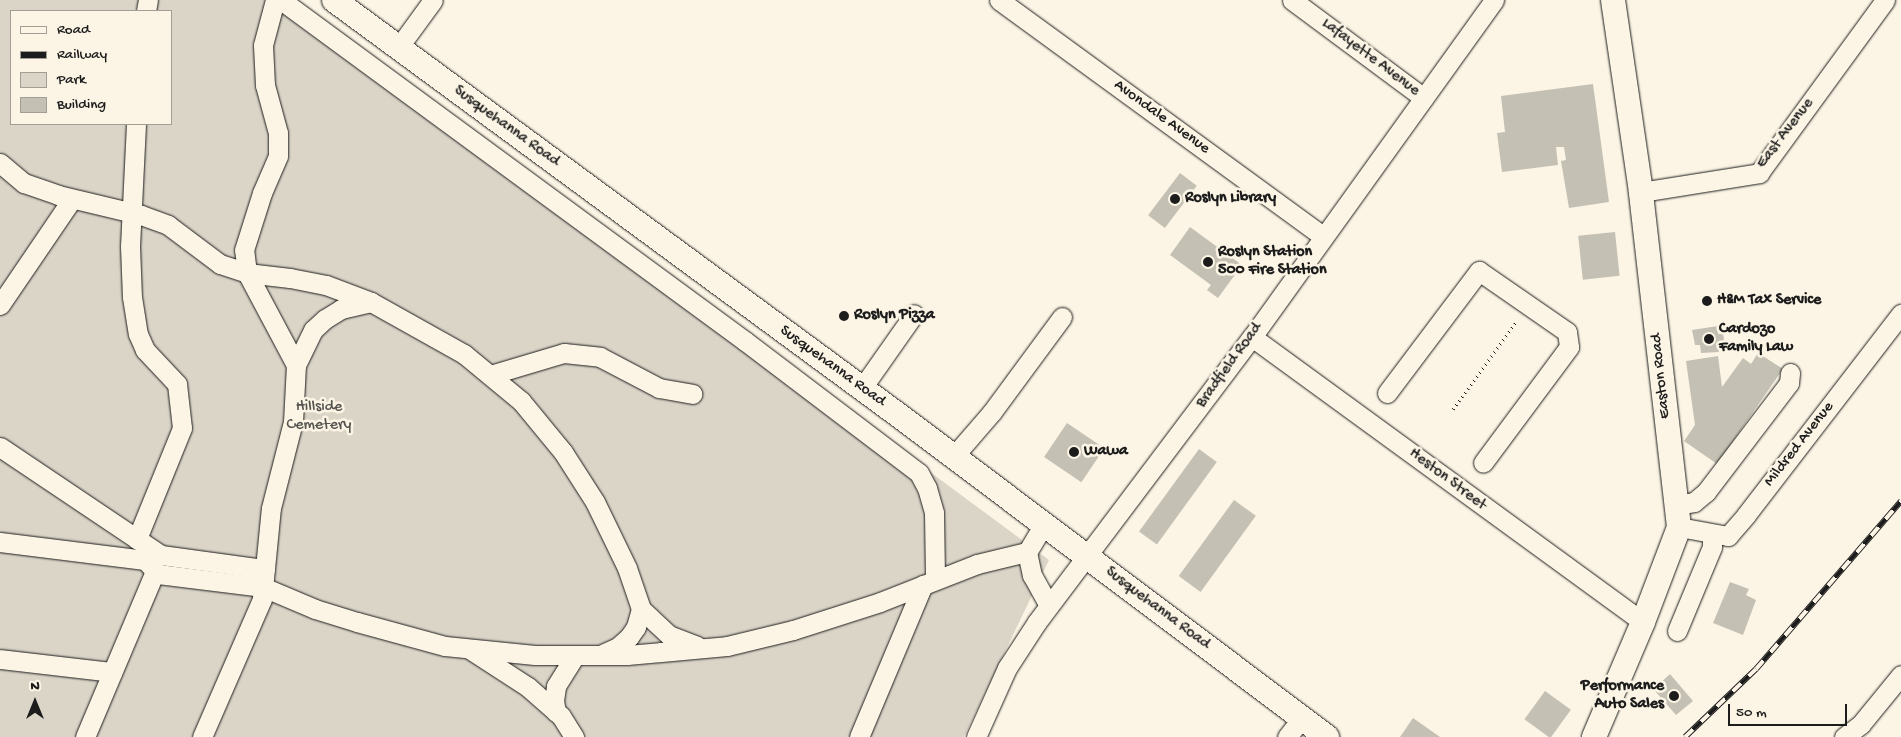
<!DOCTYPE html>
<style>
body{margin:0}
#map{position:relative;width:1901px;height:737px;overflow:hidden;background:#fcf5e5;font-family:"Gochi Hand",sans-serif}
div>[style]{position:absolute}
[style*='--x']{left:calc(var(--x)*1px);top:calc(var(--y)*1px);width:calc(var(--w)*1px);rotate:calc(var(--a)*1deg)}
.green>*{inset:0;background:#dbd5c8}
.building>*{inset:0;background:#c4c0b3;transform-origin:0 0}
.path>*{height:3px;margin-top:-1.5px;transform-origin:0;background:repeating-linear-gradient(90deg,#1c1c1c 0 1px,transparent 0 5px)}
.roads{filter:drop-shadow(0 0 1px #1c1c1c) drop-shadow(0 0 1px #1c1c1c)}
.minor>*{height:19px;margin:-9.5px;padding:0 9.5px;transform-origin:9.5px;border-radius:9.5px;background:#fcf5e5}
.major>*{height:24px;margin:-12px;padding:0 12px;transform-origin:12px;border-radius:12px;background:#fcf5e5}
.rail>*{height:5.5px;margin-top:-2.75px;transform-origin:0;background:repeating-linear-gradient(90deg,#fcf5e5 0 11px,#1c1c1c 0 22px);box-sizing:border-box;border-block:1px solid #1c1c1c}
.dots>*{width:14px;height:14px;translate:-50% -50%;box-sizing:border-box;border:2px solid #fcf5e5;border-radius:50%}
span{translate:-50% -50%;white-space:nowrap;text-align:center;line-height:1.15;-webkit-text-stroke:5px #fcf5e5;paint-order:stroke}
.street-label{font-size:16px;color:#1c1c1c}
.poi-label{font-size:16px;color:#1c1c1c;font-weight:700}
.left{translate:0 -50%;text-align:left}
.right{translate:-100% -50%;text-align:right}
.park-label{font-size:16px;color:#555450}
.legend{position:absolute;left:10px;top:10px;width:162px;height:115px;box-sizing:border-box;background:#fcf5e5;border:1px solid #a29e95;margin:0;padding:6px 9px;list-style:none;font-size:15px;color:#1c1c1c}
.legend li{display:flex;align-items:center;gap:10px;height:25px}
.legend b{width:25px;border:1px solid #a29e95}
.north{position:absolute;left:10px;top:677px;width:50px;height:50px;-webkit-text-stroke:4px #fcf5e5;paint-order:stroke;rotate:0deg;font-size:14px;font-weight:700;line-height:20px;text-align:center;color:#1c1c1c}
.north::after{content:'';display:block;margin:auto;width:18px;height:22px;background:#1c1c1c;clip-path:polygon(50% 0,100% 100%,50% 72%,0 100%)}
.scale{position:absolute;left:1728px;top:704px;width:119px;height:22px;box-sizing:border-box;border:2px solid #1c1c1c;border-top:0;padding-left:6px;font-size:15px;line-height:18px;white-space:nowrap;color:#1c1c1c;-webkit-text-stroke:4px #fcf5e5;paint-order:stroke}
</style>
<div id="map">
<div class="green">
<i style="clip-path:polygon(evenodd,0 0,292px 0,1049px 560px,964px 737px,0 737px,0 0,11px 11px,171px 11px,171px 124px,11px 124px,11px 11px)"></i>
</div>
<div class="building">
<i style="clip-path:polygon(1593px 84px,1609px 202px,1569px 208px,1561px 161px,1566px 160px,1564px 147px,1556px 147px,1558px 165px,1502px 172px,1497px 133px,1505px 132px,1501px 96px)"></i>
<i style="left:1180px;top:173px;width:21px;height:53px;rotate:37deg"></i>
<i style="clip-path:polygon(1190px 227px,1242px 265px,1218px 298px,1207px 290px,1211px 285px,1170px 255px)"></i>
<i style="left:1615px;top:232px;width:44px;height:37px;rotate:84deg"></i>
<i style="clip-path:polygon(1718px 326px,1718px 334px,1723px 333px,1725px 346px,1718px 347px,1719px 352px,1701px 353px,1700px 345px,1695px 345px,1692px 330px)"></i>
<i style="clip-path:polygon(1758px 353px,1783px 369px,1717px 464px,1684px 441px,1695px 425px,1686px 361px,1718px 356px,1722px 387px,1743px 358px,1751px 364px)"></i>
<i style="left:1067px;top:423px;width:45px;height:41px;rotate:34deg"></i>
<i style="left:1199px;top:449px;width:22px;height:102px;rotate:36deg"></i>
<i style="left:1234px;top:500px;width:27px;height:94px;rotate:36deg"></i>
<i style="clip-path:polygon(1730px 582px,1749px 589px,1746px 595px,1756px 600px,1743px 635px,1713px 623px)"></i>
<i style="clip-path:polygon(1670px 674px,1693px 701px,1676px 715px,1655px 691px,1657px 686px)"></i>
<i style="left:1545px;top:691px;width:32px;height:35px;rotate:36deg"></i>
<i style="clip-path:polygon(1413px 718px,1440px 737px,1400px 737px)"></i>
</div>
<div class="path">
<i style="--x:1453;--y:409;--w:109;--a:-54"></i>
</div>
<div class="roads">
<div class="minor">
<i style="--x:281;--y:0;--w:576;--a:36.31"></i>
<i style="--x:745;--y:341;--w:218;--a:37.2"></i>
<i style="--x:919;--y:473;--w:17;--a:62"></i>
<i style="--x:927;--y:488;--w:26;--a:74"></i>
<i style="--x:934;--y:513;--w:67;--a:89.1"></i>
<i style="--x:999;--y:0;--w:401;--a:36.1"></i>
<i style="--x:1292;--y:0;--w:164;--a:36.6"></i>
<i style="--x:146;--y:11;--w:11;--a:-80"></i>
<i style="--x:398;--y:48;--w:59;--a:-53.9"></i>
<i style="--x:136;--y:124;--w:122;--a:92.8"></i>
<i style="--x:130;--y:246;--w:51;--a:87.8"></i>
<i style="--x:132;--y:297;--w:37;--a:81"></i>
<i style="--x:138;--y:334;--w:17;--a:66"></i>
<i style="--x:145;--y:350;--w:47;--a:46.7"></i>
<i style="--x:177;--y:384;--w:44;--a:83.5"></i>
<i style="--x:182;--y:428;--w:120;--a:112.1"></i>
<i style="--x:0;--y:163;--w:31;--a:40"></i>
<i style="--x:24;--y:183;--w:36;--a:19"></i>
<i style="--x:58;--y:195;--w:85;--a:13.5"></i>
<i style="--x:141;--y:215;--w:29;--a:20"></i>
<i style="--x:168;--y:225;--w:65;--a:36.9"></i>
<i style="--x:220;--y:264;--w:28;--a:18"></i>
<i style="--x:247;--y:273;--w:43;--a:6.6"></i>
<i style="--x:290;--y:278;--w:37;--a:11"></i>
<i style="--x:326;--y:285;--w:48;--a:20.7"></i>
<i style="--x:371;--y:302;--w:107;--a:29.2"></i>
<i style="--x:464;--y:354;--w:74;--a:39.5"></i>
<i style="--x:521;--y:401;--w:66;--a:50.5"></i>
<i style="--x:563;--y:452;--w:59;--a:57.4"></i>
<i style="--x:595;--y:502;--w:73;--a:64.1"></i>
<i style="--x:627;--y:568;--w:43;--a:71.1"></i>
<i style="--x:641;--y:609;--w:19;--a:106"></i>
<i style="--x:636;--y:627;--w:12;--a:125"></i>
<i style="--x:629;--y:637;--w:15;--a:138"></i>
<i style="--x:618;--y:647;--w:17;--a:156"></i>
<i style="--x:1641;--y:192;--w:120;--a:-9.1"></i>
<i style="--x:1759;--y:173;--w:214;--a:-53.9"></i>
<i style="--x:0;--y:305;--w:128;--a:-55.8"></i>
<i style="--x:1252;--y:337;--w:484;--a:36.1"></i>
<i style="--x:296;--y:365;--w:39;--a:-64"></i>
<i style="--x:313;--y:330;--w:16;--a:-43"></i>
<i style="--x:325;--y:319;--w:19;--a:-32"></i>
<i style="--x:341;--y:309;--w:31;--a:-13"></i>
<i style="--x:490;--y:375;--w:77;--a:-16.6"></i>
<i style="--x:564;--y:353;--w:36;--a:6"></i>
<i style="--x:600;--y:357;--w:67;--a:27.7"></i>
<i style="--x:659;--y:388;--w:34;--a:10"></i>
<i style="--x:862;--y:388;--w:90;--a:-54.9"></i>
<i style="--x:1387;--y:393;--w:153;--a:-53"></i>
<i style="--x:1479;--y:271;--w:107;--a:34.7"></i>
<i style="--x:1567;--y:332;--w:15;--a:82"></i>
<i style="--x:1569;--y:347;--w:144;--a:126.6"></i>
<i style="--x:0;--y:447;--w:194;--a:33.9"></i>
<i style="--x:954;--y:456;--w:58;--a:-49.2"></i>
<i style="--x:992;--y:412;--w:118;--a:-53.6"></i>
<i style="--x:1676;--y:505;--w:18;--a:-9"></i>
<i style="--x:1694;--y:502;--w:16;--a:-40"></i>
<i style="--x:1706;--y:492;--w:137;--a:-52.7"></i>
<i style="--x:1789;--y:383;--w:10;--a:-84"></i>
<i style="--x:1044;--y:524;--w:33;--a:121"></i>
<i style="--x:1027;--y:552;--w:24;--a:78"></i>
<i style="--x:1032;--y:575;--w:35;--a:61"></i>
<i style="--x:1679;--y:527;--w:50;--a:10.4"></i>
<i style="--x:1728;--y:536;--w:28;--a:-49"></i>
<i style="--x:1746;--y:515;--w:254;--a:-52.4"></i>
<i style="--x:0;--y:542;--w:146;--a:7.1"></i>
<i style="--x:145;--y:560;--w:19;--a:47"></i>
<i style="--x:158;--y:574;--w:106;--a:7.1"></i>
<i style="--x:263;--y:587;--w:56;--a:22.9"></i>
<i style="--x:315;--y:609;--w:44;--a:17.2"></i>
<i style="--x:357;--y:622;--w:91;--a:15.3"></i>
<i style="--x:445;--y:646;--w:90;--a:5.7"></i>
<i style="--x:535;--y:655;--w:92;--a:0"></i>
<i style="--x:627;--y:655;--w:100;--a:-5.1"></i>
<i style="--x:727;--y:646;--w:68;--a:-13.6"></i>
<i style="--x:793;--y:630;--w:91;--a:-17.8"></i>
<i style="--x:880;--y:602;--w:104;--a:-21.4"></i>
<i style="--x:977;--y:564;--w:51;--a:-13.5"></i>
<i style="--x:151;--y:558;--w:10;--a:-17"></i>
<i style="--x:161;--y:555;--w:105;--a:7.7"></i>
<i style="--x:641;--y:609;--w:38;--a:43"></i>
<i style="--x:669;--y:635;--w:30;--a:21"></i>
<i style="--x:1677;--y:631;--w:91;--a:-67.4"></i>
<i style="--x:1712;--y:547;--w:12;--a:-90"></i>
<i style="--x:471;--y:650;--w:68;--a:33"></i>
<i style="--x:528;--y:687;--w:44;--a:41.3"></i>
<i style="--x:561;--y:716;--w:25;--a:58"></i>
<i style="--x:0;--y:659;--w:113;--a:6.6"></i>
<i style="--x:556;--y:712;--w:11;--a:-100"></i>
<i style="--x:554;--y:701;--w:15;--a:-82"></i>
<i style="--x:556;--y:686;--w:36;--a:-58"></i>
<i style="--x:85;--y:737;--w:180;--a:-67.1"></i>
<i style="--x:202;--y:737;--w:150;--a:-66.5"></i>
<i style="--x:262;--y:599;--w:91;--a:-84.4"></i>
<i style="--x:271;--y:508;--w:89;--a:-75.7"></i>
<i style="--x:293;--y:422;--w:57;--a:-87"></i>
<i style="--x:296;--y:365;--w:104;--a:-118"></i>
<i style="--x:247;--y:273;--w:23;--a:-97"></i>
<i style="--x:244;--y:250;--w:60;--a:-72.5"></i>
<i style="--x:262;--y:193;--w:40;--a:-66.6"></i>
<i style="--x:278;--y:156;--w:23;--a:-90"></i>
<i style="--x:278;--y:133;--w:50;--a:-105.2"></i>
<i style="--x:265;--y:85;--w:40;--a:-92.9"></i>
<i style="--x:263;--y:45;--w:47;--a:-75.1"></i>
<i style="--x:859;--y:737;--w:165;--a:-67.2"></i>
<i style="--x:976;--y:737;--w:76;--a:-65.8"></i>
<i style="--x:1007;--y:668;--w:55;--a:-56.9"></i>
<i style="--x:1037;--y:622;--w:357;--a:-53"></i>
<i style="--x:1252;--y:337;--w:415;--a:-54.3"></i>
<i style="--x:1287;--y:737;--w:24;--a:-52"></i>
<i style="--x:1844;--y:737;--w:21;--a:-37"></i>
<i style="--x:1861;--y:724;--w:63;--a:-50.8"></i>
</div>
<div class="major">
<i style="--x:334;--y:0;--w:699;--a:36.33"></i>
<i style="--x:897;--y:414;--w:538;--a:36.91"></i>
<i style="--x:1594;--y:737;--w:125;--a:-66.9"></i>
<i style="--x:1643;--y:622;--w:102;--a:-69.2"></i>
<i style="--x:1679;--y:527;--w:337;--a:-96.5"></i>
<i style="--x:1641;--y:192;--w:194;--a:-98.3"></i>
</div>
</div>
<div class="rail">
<i style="--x:1685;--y:737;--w:98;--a:-43.8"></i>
<i style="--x:1756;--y:669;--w:222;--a:-49.2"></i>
</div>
<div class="dots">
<i style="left:1175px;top:199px;background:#1c1c1c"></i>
<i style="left:1208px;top:262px;background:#1c1c1c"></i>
<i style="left:1707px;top:301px;background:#1c1c1c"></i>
<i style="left:844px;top:316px;background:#1c1c1c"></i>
<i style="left:1709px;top:339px;background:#1c1c1c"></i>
<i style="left:1074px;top:452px;background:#1c1c1c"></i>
<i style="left:1674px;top:696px;background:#1c1c1c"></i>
</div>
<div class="street-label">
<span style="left:1370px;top:58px;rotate:37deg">Lafayette Avenue</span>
<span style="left:1161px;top:118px;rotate:36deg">Avondale Avenue</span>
<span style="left:506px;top:127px;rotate:36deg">Susquehanna Road</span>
<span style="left:1786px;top:134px;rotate:-53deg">East Avenue</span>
<span style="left:1230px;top:366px;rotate:-54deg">Bradfield Road</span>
<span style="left:832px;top:367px;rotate:36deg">Susquehanna Road</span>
<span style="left:1662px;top:376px;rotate:-96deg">Easton Road</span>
<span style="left:1800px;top:445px;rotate:-52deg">Mildred Avenue</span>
<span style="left:1447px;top:480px;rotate:37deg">Heston Street</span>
<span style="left:1157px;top:609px;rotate:37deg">Susquehanna Road</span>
</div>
<div class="poi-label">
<span class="left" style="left:1185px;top:199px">Roslyn Library</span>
<span class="left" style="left:1218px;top:262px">Roslyn Station<br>500 Fire Station</span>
<span class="left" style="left:1717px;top:301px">H&amp;M Tax Service</span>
<span class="left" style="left:854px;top:316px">Roslyn Pizza</span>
<span class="left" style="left:1719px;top:339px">Cardozo<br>Family Law</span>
<span class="left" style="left:1084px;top:452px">Wawa</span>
<span class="right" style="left:1664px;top:696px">Performance<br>Auto Sales</span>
</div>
<div class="park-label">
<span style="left:319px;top:417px">Hillside<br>Cemetery</span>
</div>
<ul class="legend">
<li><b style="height:6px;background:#fcf5e5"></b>Road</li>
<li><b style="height:6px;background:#1c1c1c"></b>Railway</li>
<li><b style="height:14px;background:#dbd5c8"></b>Park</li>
<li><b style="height:14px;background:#c4c0b3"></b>Building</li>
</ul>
<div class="north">N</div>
<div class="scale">50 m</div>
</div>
